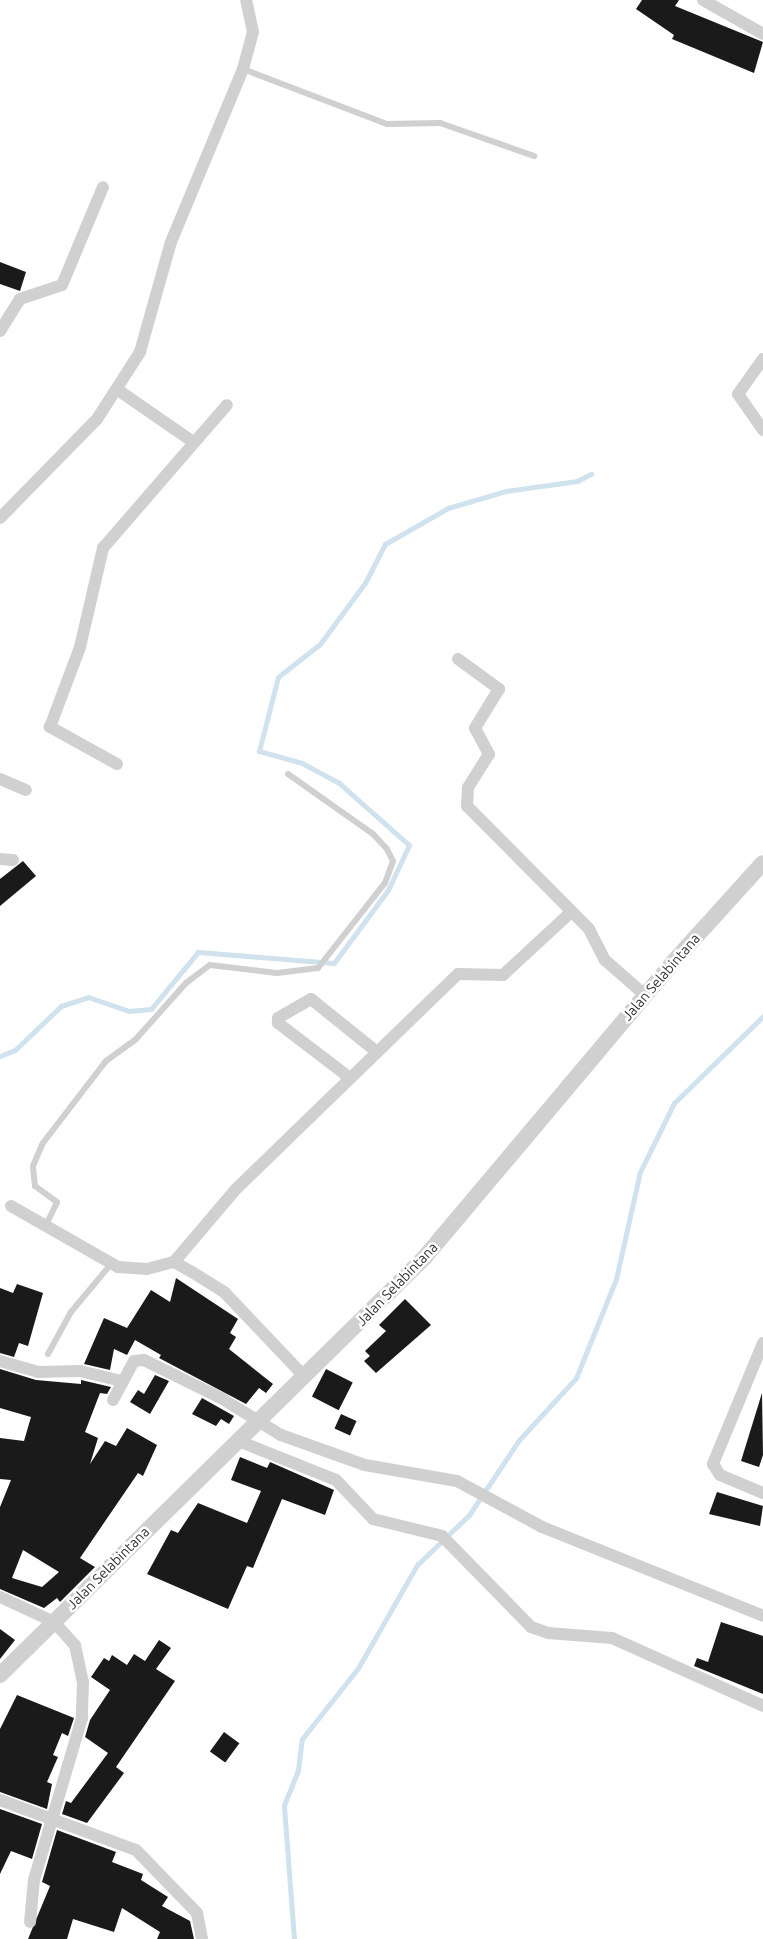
<!DOCTYPE html>
<style>
body{margin:0}
#map{position:relative;width:763px;height:1939px;overflow:hidden;background:#fff;font-family:Ubuntu,sans-serif}
div>[style]{position:absolute}
[style*='--x']{left:calc(var(--x)*1px);top:calc(var(--y)*1px);width:calc(var(--w)*1px);rotate:calc(var(--a)*1deg)}
.stream>*{height:5px;margin:-2.5px;padding:0 2.5px;transform-origin:2.5px;border-radius:2.5px;background:#cfe2ee}
.building>*{inset:0;background:#1a1a1a;transform-origin:0 0}
.service>*{height:6px;margin:-3px;padding:0 3px;transform-origin:3px;border-radius:3px;background:#d0d0d0}
.minor>*{height:12px;margin:-6px;padding:0 6px;transform-origin:6px;border-radius:6px;background:#d0d0d0}
.tertiary>*{height:16px;margin:-8px;padding:0 8px;transform-origin:8px;border-radius:8px;background:#d0d0d0}
span{translate:-50% -50%;white-space:nowrap;text-align:center;line-height:1.15;-webkit-text-stroke:5px #fff;paint-order:stroke}
.street-label{font-size:14px;color:#333}
</style>
<div id="map">
<div class="stream">
<i style="--x:0;--y:1056;--w:16;--a:-22"></i>
<i style="--x:15;--y:1050;--w:64;--a:-43.7"></i>
<i style="--x:61;--y:1006;--w:28;--a:-18"></i>
<i style="--x:88;--y:997;--w:43;--a:18.9"></i>
<i style="--x:129;--y:1011;--w:22;--a:-5"></i>
<i style="--x:151;--y:1009;--w:74;--a:-50.5"></i>
<i style="--x:198;--y:952;--w:136;--a:4.6"></i>
<i style="--x:334;--y:963;--w:91;--a:-53.5"></i>
<i style="--x:388;--y:890;--w:50;--a:-65"></i>
<i style="--x:409;--y:845;--w:94;--a:-138.5"></i>
<i style="--x:339;--y:783;--w:42;--a:-151.6"></i>
<i style="--x:302;--y:763;--w:45;--a:-164.4"></i>
<i style="--x:259;--y:751;--w:76;--a:-75.6"></i>
<i style="--x:278;--y:677;--w:53;--a:-38.2"></i>
<i style="--x:320;--y:644;--w:76;--a:-53.6"></i>
<i style="--x:365;--y:583;--w:44;--a:-62.9"></i>
<i style="--x:385;--y:544;--w:73;--a:-29.7"></i>
<i style="--x:448;--y:508;--w:60;--a:-16.3"></i>
<i style="--x:506;--y:491;--w:72;--a:-8"></i>
<i style="--x:577;--y:481;--w:16;--a:-27"></i>
<i style="--x:294;--y:1939;--w:134;--a:-94.3"></i>
<i style="--x:284;--y:1805;--w:38;--a:-68"></i>
<i style="--x:298;--y:1770;--w:31;--a:-83"></i>
<i style="--x:302;--y:1739;--w:90;--a:-51.7"></i>
<i style="--x:358;--y:1668;--w:119;--a:-60.2"></i>
<i style="--x:417;--y:1565;--w:72;--a:-43.9"></i>
<i style="--x:469;--y:1515;--w:90;--a:-56.3"></i>
<i style="--x:519;--y:1440;--w:84;--a:-47.4"></i>
<i style="--x:576;--y:1378;--w:107;--a:-68"></i>
<i style="--x:616;--y:1279;--w:110;--a:-77.4"></i>
<i style="--x:640;--y:1172;--w:77;--a:-63.8"></i>
<i style="--x:674;--y:1103;--w:124;--a:-44.3"></i>
</div>
<div class="building">
<i style="clip-path:polygon(642px 0,679px 0,675px 6px,763px 42px,754px 73px,672px 39px,674px 35px,636px 9px)"></i>
<i style="clip-path:polygon(0 262px,26px 272px,20px 291px,0 284px)"></i>
<i style="clip-path:polygon(23px 861px,36px 876px,0 906px,0 879px)"></i>
<i style="clip-path:polygon(176px 1278px,238px 1319px,230px 1333px,236px 1337px,229px 1349px,273px 1384px,266px 1393px,259px 1388px,246px 1404px,159px 1358px,161px 1355px,135px 1340px,127px 1355px,114px 1349px,110px 1370px,84px 1364px,104px 1318px,127px 1328px,151px 1290px,170px 1302px)"></i>
<i style="clip-path:polygon(17px 1284px,43px 1293px,28px 1346px,19px 1343px,14px 1357px,0 1353px,0 1288px,13px 1293px)"></i>
<i style="clip-path:polygon(405px 1299px,431px 1325px,376px 1373px,364px 1361px,370px 1356px,365px 1351px,386px 1331px,379px 1325px)"></i>
<i style="clip-path:polygon(evenodd,0 1369px,36px 1380px,81px 1384px,81px 1380px,111px 1387px,107px 1394px,100px 1393px,85px 1432px,98px 1438px,90px 1464px,105px 1441px,116px 1446px,127px 1428px,157px 1445px,143px 1476px,138px 1473px,80px 1558px,95px 1567px,60px 1602px,57px 1598px,44px 1608px,0 1589px,0 1507px,11px 1480px,0 1479px,0 1438px,24px 1441px,31px 1417px,0 1408px,0 1369px,23px 1550px,59px 1572px,42px 1587px,12px 1578px,23px 1550px)"></i>
<i style="left:326px;top:1369px;width:30px;height:31px;rotate:27deg"></i>
<i style="clip-path:polygon(155px 1375px,169px 1381px,150px 1414px,130px 1402px,138px 1390px,144px 1394px)"></i>
<i style="clip-path:polygon(762px 1393px,763px 1455px,759px 1467px,741px 1461px)"></i>
<i style="clip-path:polygon(202px 1398px,234px 1416px,229px 1424px,221px 1419px,216px 1426px,192px 1414px)"></i>
<i style="left:341px;top:1414px;width:17px;height:16px;rotate:24deg"></i>
<i style="clip-path:polygon(240px 1457px,267px 1468px,270px 1462px,334px 1490px,325px 1515px,282px 1499px,253px 1568px,247px 1566px,228px 1609px,147px 1574px,171px 1530px,178px 1533px,198px 1503px,247px 1523px,261px 1491px,231px 1480px)"></i>
<i style="clip-path:polygon(717px 1492px,763px 1506px,760px 1526px,709px 1514px)"></i>
<i style="clip-path:polygon(721px 1622px,763px 1636px,763px 1694px,694px 1666px,697px 1658px,708px 1662px)"></i>
<i style="clip-path:polygon(0 1629px,15px 1640px,0 1659px)"></i>
<i style="clip-path:polygon(159px 1640px,171px 1648px,156px 1669px,175px 1681px,116px 1767px,124px 1773px,87px 1823px,62px 1814px,66px 1801px,71px 1803px,108px 1753px,85px 1737px,90px 1720px,110px 1690px,91px 1677px,104px 1658px,109px 1661px,112px 1655px,127px 1665px,134px 1654px,145px 1661px)"></i>
<i style="clip-path:polygon(17px 1695px,74px 1718px,68px 1736px,62px 1733px,53px 1755px,58px 1757px,47px 1782px,52px 1784px,47px 1809px,0 1792px,0 1729px)"></i>
<i style="left:224px;top:1732px;width:19px;height:24px;rotate:36deg"></i>
<i style="clip-path:polygon(0 1809px,42px 1824px,32px 1859px,11px 1851px,0 1874px)"></i>
<i style="clip-path:polygon(57px 1830px,116px 1852px,112px 1862px,143px 1874px,141px 1880px,168px 1897px,162px 1906px,190px 1921px,194px 1939px,157px 1939px,160px 1932px,122px 1908px,114px 1932px,73px 1919px,67px 1939px,28px 1939px,50px 1886px,42px 1882px)"></i>
</div>
<div class="service">
<i style="--x:243;--y:69;--w:154;--a:20.9"></i>
<i style="--x:387;--y:124;--w:53;--a:-1.1"></i>
<i style="--x:440;--y:123;--w:100;--a:19.3"></i>
<i style="--x:46;--y:1225;--w:25;--a:-64"></i>
<i style="--x:57;--y:1202;--w:27;--a:-144"></i>
<i style="--x:35;--y:1186;--w:20;--a:-96"></i>
<i style="--x:33;--y:1166;--w:25;--a:-67"></i>
<i style="--x:43;--y:1143;--w:103;--a:-52.5"></i>
<i style="--x:106;--y:1061;--w:37;--a:-36"></i>
<i style="--x:136;--y:1039;--w:75;--a:-48.2"></i>
<i style="--x:186;--y:983;--w:30;--a:-37"></i>
<i style="--x:210;--y:965;--w:67;--a:6.8"></i>
<i style="--x:277;--y:973;--w:41;--a:-7"></i>
<i style="--x:318;--y:968;--w:108;--a:-51.8"></i>
<i style="--x:385;--y:883;--w:23;--a:-70"></i>
<i style="--x:393;--y:861;--w:13;--a:-117"></i>
<i style="--x:387;--y:849;--w:21;--a:-133"></i>
<i style="--x:373;--y:834;--w:104;--a:-144.8"></i>
<i style="--x:48;--y:1354;--w:48;--a:-61.3"></i>
<i style="--x:71;--y:1312;--w:62;--a:-50.2"></i>
</div>
<div class="minor">
<i style="--x:703;--y:0;--w:69;--a:29.5"></i>
<i style="--x:0;--y:331;--w:38;--a:-58"></i>
<i style="--x:20;--y:299;--w:44;--a:-18.4"></i>
<i style="--x:62;--y:285;--w:106;--a:-67.3"></i>
<i style="--x:763;--y:359;--w:43;--a:125.5"></i>
<i style="--x:738;--y:394;--w:44;--a:55.2"></i>
<i style="--x:118;--y:390;--w:91;--a:34.7"></i>
<i style="--x:0;--y:518;--w:139;--a:-45.6"></i>
<i style="--x:97;--y:419;--w:80;--a:-57.3"></i>
<i style="--x:140;--y:352;--w:114;--a:-74.3"></i>
<i style="--x:171;--y:242;--w:187;--a:-67.4"></i>
<i style="--x:243;--y:69;--w:38;--a:-75"></i>
<i style="--x:253;--y:32;--w:33;--a:-102"></i>
<i style="--x:458;--y:659;--w:51;--a:36.2"></i>
<i style="--x:499;--y:689;--w:46;--a:121.6"></i>
<i style="--x:475;--y:728;--w:30;--a:62"></i>
<i style="--x:489;--y:754;--w:40;--a:122"></i>
<i style="--x:468;--y:788;--w:18;--a:93"></i>
<i style="--x:467;--y:806;--w:173;--a:45.2"></i>
<i style="--x:589;--y:929;--w:35;--a:63"></i>
<i style="--x:605;--y:960;--w:53;--a:41.2"></i>
<i style="--x:117;--y:764;--w:77;--a:-151.1"></i>
<i style="--x:50;--y:727;--w:85;--a:-69.4"></i>
<i style="--x:80;--y:647;--w:102;--a:-76.9"></i>
<i style="--x:103;--y:548;--w:189;--a:-49.1"></i>
<i style="--x:0;--y:779;--w:28;--a:23"></i>
<i style="--x:0;--y:859;--w:13;--a:4"></i>
<i style="--x:350;--y:1078;--w:91;--a:-142.6"></i>
<i style="--x:278;--y:1023;--w:5;--a:-90"></i>
<i style="--x:278;--y:1018;--w:38;--a:-30"></i>
<i style="--x:311;--y:999;--w:85;--a:38.8"></i>
<i style="--x:11;--y:1206;--w:123;--a:29.7"></i>
<i style="--x:118;--y:1267;--w:29;--a:4"></i>
<i style="--x:147;--y:1269;--w:28;--a:-15"></i>
<i style="--x:174;--y:1262;--w:21;--a:29"></i>
<i style="--x:192;--y:1272;--w:39;--a:32"></i>
<i style="--x:225;--y:1293;--w:115;--a:46.4"></i>
<i style="--x:174;--y:1262;--w:96;--a:-49.7"></i>
<i style="--x:236;--y:1189;--w:309;--a:-44.1"></i>
<i style="--x:458;--y:974;--w:45;--a:1.3"></i>
<i style="--x:503;--y:975;--w:93;--a:-42.8"></i>
<i style="--x:763;--y:1343;--w:131;--a:112.5"></i>
<i style="--x:713;--y:1464;--w:13;--a:58"></i>
<i style="--x:720;--y:1475;--w:47;--a:22.7"></i>
<i style="--x:0;--y:1361;--w:40;--a:16"></i>
<i style="--x:38;--y:1372;--w:42;--a:-1.4"></i>
<i style="--x:80;--y:1371;--w:43;--a:13.4"></i>
<i style="--x:113;--y:1400;--w:44;--a:-61.7"></i>
<i style="--x:134;--y:1361;--w:10;--a:-6"></i>
<i style="--x:144;--y:1360;--w:86;--a:26.3"></i>
<i style="--x:221;--y:1398;--w:70;--a:31.7"></i>
<i style="--x:281;--y:1435;--w:89;--a:19.7"></i>
<i style="--x:365;--y:1465;--w:93;--a:9.9"></i>
<i style="--x:457;--y:1481;--w:97;--a:28.4"></i>
<i style="--x:542;--y:1527;--w:238;--a:21.9"></i>
<i style="--x:241;--y:1442;--w:102;--a:21.8"></i>
<i style="--x:336;--y:1480;--w:54;--a:46.5"></i>
<i style="--x:373;--y:1519;--w:71;--a:13.8"></i>
<i style="--x:442;--y:1536;--w:127;--a:45.6"></i>
<i style="--x:531;--y:1627;--w:18;--a:19"></i>
<i style="--x:548;--y:1633;--w:64;--a:4.5"></i>
<i style="--x:612;--y:1638;--w:166;--a:24.2"></i>
<i style="--x:0;--y:1597;--w:60;--a:24.8"></i>
<i style="--x:54;--y:1622;--w:31;--a:48"></i>
<i style="--x:75;--y:1645;--w:38;--a:78"></i>
<i style="--x:83;--y:1682;--w:36;--a:92"></i>
<i style="--x:82;--y:1718;--w:169;--a:106.5"></i>
<i style="--x:34;--y:1880;--w:42;--a:95.4"></i>
<i style="--x:0;--y:1800;--w:145;--a:20.2"></i>
<i style="--x:136;--y:1850;--w:88;--a:45.9"></i>
<i style="--x:197;--y:1913;--w:26;--a:79"></i>
</div>
<div class="tertiary">
<i style="--x:0;--y:1675;--w:595;--a:-44.52"></i>
<i style="--x:424;--y:1258;--w:388;--a:-49.9"></i>
<i style="--x:674;--y:961;--w:132;--a:-47.8"></i>
</div>
<div class="street-label">
<span style="left:661px;top:977px;rotate:-49deg">Jalan Selabintana</span>
<span style="left:397px;top:1284px;rotate:-46deg">Jalan Selabintana</span>
<span style="left:108px;top:1568px;rotate:-45deg">Jalan Selabintana</span>
</div>
</div>
